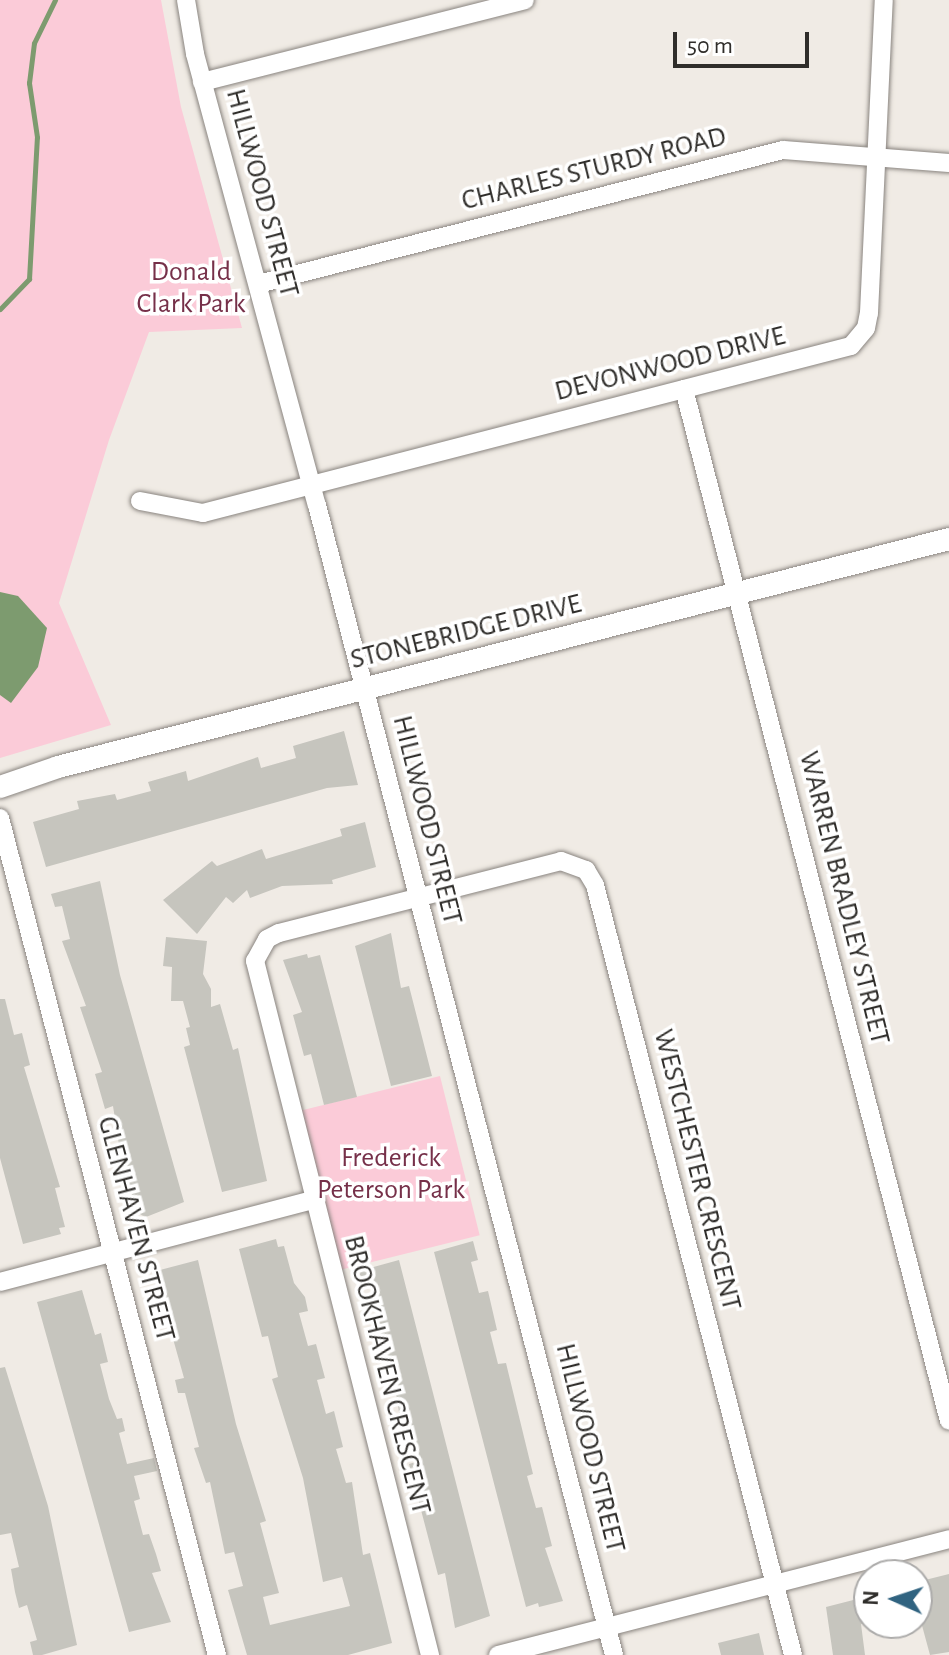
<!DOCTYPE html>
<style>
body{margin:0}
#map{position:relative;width:949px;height:1655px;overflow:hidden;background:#f0ebe5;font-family:"Alegreya Sans",sans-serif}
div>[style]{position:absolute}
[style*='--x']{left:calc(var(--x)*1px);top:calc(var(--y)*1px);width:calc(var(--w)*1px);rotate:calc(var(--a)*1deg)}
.green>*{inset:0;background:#fbcbd8;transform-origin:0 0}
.water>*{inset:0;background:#7d9b6f}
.stream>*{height:5px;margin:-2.5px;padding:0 2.5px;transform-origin:2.5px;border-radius:2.5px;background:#7d9b6f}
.building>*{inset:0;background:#c6c5be}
.roads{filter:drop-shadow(0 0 2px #89847f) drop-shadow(0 0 2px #89847f)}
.minor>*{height:18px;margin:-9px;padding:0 9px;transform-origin:9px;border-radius:9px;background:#fff}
.tertiary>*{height:22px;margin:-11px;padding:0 11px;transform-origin:11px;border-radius:11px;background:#fff}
span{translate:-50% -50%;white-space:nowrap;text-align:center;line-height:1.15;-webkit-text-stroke:7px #fff;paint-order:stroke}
.street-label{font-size:28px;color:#2f2d2a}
.park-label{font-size:28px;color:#763049}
.north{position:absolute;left:853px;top:1559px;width:80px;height:80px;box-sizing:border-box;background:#fff;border:2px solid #acabaa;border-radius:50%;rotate:273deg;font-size:22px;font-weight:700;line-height:32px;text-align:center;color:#2f2d2a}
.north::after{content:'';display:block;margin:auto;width:28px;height:36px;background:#306380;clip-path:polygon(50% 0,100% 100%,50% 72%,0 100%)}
.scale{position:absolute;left:673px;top:32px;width:136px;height:36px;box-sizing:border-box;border:4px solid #2f2d2a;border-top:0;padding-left:10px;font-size:24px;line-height:28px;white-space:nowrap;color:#2f2d2a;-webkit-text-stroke:6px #fff;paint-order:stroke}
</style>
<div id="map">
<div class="green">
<i style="clip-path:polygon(0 0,161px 0,181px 107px,242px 328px,149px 332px,109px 440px,59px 603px,111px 725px,0 758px)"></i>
<i style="left:440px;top:1076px;width:164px;height:143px;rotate:76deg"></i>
</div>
<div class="water">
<i style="clip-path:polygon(0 592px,18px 596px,47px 628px,38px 667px,11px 703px,0 695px)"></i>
</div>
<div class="stream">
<i style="--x:0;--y:309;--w:42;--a:-46"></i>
<i style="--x:29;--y:279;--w:142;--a:-86.8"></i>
<i style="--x:37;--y:137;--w:55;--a:-98.4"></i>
<i style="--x:29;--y:83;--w:40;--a:-82.9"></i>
<i style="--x:34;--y:43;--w:48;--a:-64"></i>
</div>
<div class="building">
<i style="clip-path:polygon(344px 731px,358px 785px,327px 788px,46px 867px,33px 822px,79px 809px,77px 801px,115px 794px,117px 800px,151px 791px,148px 782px,169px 776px,186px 771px,188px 781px,258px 757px,261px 768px,296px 758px,293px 746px)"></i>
<i style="clip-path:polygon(365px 822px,376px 867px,332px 880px,333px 884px,282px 886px,250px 898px,247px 890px,233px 903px,226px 897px,197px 934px,163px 900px,212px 861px,217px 866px,262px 849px,266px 859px,342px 836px,340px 829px)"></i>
<i style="clip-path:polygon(100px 881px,120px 975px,184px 1202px,146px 1217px,139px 1214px,123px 1171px,113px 1106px,105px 1109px,95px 1074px,102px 1072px,80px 1007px,86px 1006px,62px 941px,70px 939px,62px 906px,55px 907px,51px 894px)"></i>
<i style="clip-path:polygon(391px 933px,401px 988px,409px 986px,432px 1076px,391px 1086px,355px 946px)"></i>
<i style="clip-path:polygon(166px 937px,207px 941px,203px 974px,211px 989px,211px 1007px,220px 1004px,233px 1050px,238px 1048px,267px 1181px,222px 1192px,184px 1047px,190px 1045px,186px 1028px,190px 1027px,183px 1001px,171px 1001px,172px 967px,163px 966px)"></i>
<i style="clip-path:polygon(307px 954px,308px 958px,320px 955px,357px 1097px,324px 1105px,311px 1054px,304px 1056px,293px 1015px,302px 1012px,283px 960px)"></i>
<i style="clip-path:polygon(0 999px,5px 999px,14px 1035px,22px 1033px,30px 1065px,24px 1067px,60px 1187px,55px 1188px,65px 1227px,59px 1228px,61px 1234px,23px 1244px,0 1158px)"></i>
<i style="clip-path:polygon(276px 1239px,278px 1247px,284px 1246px,294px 1283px,305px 1297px,308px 1311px,299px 1313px,308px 1346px,316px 1344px,325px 1378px,317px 1380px,326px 1414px,334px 1411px,343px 1447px,336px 1449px,346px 1483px,352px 1482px,363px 1555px,370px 1553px,392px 1643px,348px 1655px,247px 1655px,228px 1590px,243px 1586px,234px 1552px,225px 1554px,210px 1482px,206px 1483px,194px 1448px,199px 1447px,185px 1393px,178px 1393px,175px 1380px,184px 1378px,156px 1278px,161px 1277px,160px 1270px,198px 1260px,236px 1424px,266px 1521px,260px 1523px,279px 1593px,263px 1597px,270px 1625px,350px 1606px,342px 1577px,323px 1582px,303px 1478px,272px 1379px,278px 1377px,268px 1336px,262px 1337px,239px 1249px)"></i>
<i style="clip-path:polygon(473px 1241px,478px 1260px,471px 1262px,479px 1293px,488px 1291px,497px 1330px,490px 1332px,498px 1364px,506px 1363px,533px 1474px,527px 1476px,536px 1508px,542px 1507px,552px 1546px,545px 1548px,563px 1601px,539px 1607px,538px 1603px,526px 1607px,434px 1252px)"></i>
<i style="clip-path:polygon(399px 1260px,490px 1616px,455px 1628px,445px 1573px,438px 1575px,409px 1464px,416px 1462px,408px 1428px,402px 1430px,390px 1358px,383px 1360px,372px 1320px,378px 1319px,373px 1286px,364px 1289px,359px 1271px)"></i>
<i style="clip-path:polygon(82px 1290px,95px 1335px,101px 1333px,108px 1362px,100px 1364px,109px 1399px,117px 1419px,122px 1418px,125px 1431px,119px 1433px,127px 1464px,154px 1458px,157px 1471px,134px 1476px,140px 1499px,134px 1501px,143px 1535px,149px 1534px,156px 1554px,161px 1571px,152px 1573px,171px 1622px,129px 1632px,37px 1302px)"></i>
<i style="clip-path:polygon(5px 1367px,48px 1506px,77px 1645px,42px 1655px,33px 1655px,30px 1642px,37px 1640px,27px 1605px,19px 1608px,15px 1592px,11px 1569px,19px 1567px,11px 1533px,0 1535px,0 1368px)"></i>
<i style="clip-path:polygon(949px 1574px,949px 1652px,930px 1655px,917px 1607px,917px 1582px)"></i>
<i style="clip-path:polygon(865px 1597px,869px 1622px,861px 1624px,865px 1655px,833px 1655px,826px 1607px)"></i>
<i style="clip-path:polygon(759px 1633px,764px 1655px,721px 1655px,718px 1643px)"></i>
</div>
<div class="roads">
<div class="minor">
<i style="--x:186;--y:0;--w:55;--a:80.5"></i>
<i style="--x:195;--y:54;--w:467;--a:74.9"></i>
<i style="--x:317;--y:505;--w:1188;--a:75.52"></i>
<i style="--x:202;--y:82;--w:333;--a:-14.2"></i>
<i style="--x:258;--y:284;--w:542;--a:-14.32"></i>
<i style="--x:783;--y:150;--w:167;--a:4.5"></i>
<i style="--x:684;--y:389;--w:1065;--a:75.6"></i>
<i style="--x:140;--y:501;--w:64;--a:10.8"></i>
<i style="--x:203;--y:513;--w:669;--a:-14.45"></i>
<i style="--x:851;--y:346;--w:23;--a:-50"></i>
<i style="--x:866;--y:328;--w:15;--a:-79"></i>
<i style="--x:869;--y:313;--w:313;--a:-87.3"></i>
<i style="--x:0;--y:818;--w:865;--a:75.47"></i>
<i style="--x:0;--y:1282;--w:324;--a:-14.7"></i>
<i style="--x:430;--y:1655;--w:716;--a:-104.15"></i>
<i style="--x:255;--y:961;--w:25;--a:-61"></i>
<i style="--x:267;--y:939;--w:13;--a:-27"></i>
<i style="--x:279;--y:933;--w:291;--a:-14.3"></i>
<i style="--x:561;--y:861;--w:27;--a:20"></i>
<i style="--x:586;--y:870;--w:17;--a:59"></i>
<i style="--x:595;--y:885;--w:795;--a:75.58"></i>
<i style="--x:498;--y:1655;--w:466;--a:-14.4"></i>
</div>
<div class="tertiary">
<i style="--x:0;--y:787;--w:61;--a:-19"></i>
<i style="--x:58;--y:767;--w:920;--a:-14.35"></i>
</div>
</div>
<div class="street-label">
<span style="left:594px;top:169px;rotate:-14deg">CHARLES STURDY ROAD</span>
<span style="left:262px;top:193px;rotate:75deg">HILLWOOD STREET</span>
<span style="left:670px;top:364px;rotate:-14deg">DEVONWOOD DRIVE</span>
<span style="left:466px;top:632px;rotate:-14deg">STONEBRIDGE DRIVE</span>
<span style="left:427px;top:820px;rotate:76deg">HILLWOOD STREET</span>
<span style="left:844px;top:898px;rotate:76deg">WARREN BRADLEY STREET</span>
<span style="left:697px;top:1170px;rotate:76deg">WESTCHESTER CRESCENT</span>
<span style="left:136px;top:1229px;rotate:75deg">GLENHAVEN STREET</span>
<span style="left:387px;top:1375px;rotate:76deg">BROOKHAVEN CRESCENT</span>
<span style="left:590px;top:1448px;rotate:76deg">HILLWOOD STREET</span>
</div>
<div class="park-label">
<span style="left:191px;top:288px">Donald<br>Clark Park</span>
<span style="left:391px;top:1174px">Frederick<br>Peterson Park</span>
</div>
<div class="north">N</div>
<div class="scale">50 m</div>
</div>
